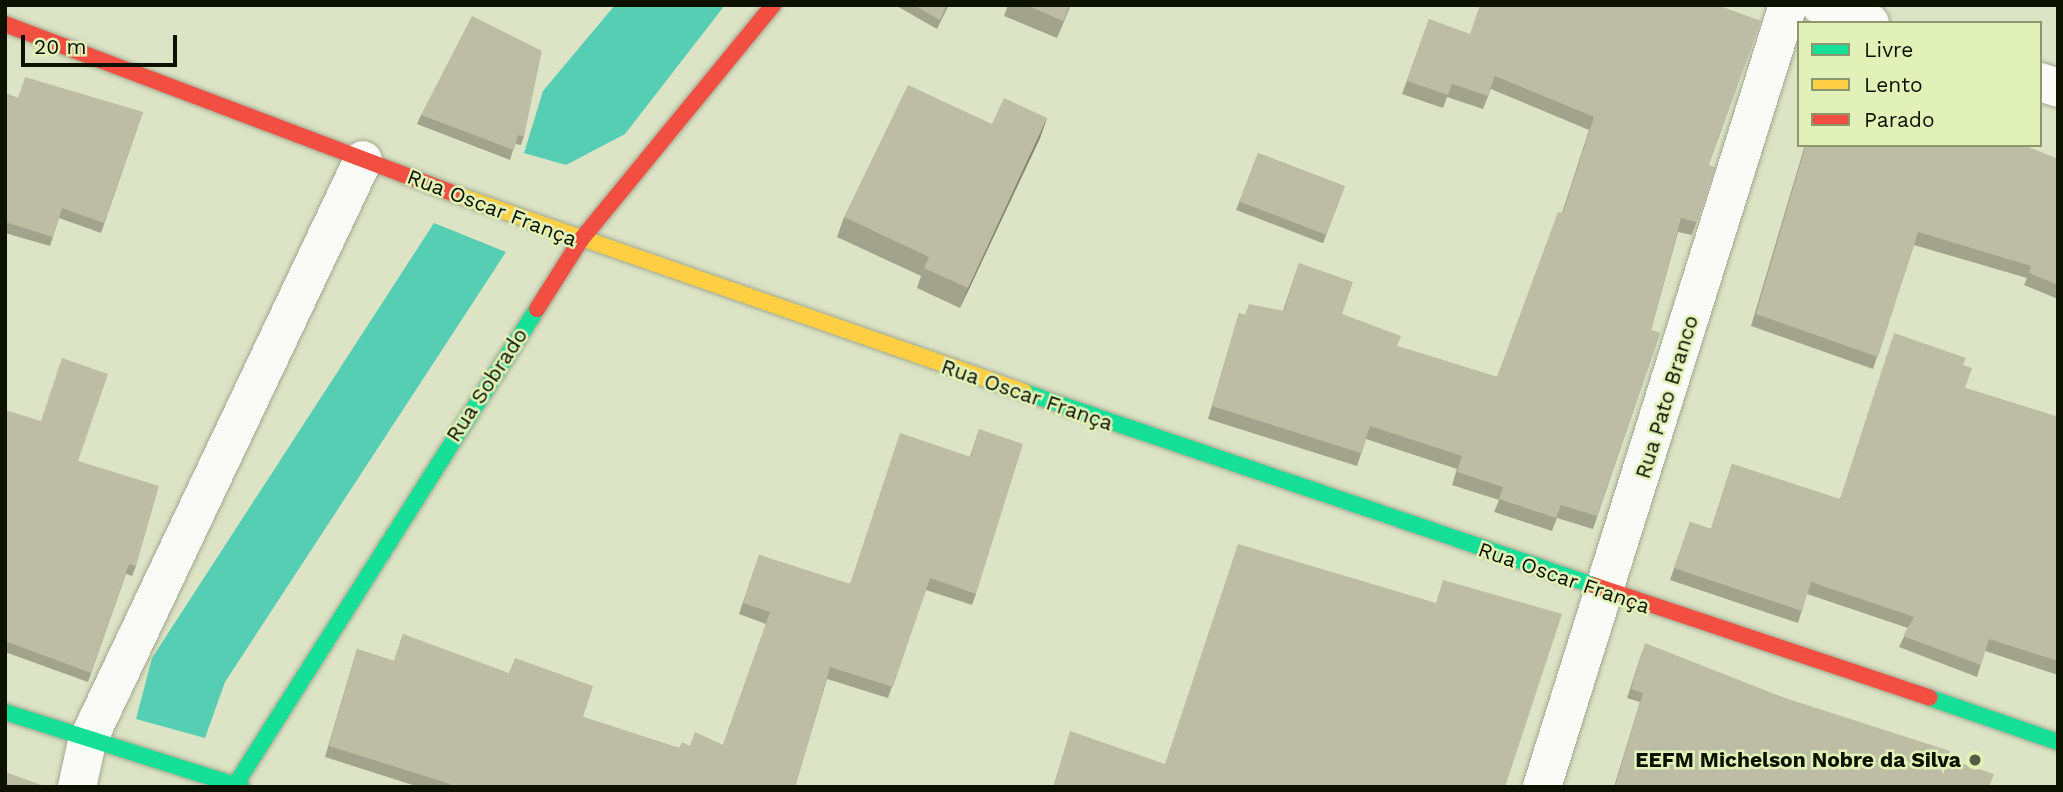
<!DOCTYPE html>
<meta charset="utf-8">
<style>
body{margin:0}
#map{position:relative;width:2063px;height:792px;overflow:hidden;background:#dce4c5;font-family:"Work Sans",sans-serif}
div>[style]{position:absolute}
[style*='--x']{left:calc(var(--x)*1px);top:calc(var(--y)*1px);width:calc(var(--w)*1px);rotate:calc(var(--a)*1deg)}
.water>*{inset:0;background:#56ceb4}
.roads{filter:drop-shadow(0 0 2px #a2a890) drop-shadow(0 0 2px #a2a890)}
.street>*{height:38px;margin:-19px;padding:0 19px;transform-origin:19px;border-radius:19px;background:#fafbf6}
.fast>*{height:16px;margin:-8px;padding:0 8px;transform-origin:8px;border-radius:8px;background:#16e098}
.slow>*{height:16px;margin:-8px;padding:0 8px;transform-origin:8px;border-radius:8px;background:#ffcf43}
.jam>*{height:16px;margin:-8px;padding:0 8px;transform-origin:8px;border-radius:8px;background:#f24e42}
.wall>*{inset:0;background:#a2a38d;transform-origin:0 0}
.shaded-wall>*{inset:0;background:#848473}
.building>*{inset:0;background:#bcbda4;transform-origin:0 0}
.dots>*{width:19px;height:19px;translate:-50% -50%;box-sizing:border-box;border:4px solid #e2f1b8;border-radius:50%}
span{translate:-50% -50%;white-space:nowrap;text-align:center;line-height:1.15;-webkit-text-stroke:5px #e2f1b8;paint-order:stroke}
.street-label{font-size:21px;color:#0c1100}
.poi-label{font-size:21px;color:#0c1100;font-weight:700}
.right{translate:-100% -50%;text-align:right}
.frame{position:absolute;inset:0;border:7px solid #0c1100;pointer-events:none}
.legend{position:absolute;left:1797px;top:21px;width:245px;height:126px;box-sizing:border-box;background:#e2f1b8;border:2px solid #8c976e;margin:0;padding:9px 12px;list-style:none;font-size:21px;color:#0c1100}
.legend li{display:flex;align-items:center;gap:14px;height:35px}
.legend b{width:35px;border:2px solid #8c976e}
.scale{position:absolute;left:21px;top:35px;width:156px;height:32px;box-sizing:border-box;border:4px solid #0c1100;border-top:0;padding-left:9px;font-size:21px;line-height:24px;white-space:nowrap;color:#0c1100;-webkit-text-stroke:5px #e2f1b8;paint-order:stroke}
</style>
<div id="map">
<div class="water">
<i style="clip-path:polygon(615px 5px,725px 5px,625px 134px,566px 165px,524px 153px,543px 91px)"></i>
<i style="clip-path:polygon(434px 223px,506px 252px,225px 682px,205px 738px,136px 719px,152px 658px)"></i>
</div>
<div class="roads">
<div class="street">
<i style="--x:1820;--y:5;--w:53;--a:19.8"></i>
<i style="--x:2040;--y:82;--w:19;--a:18"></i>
<i style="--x:77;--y:787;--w:46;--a:-77.5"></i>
<i style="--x:87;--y:742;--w:644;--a:-64.63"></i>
<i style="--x:1542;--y:787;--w:820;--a:-72.54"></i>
</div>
<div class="fast">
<i style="--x:1024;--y:392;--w:601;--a:18.74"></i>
<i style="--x:1930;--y:698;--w:135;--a:19"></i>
<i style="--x:5;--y:712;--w:248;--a:17.6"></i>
<i style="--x:234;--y:787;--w:566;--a:-57.63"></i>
</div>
<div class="slow">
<i style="--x:452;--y:193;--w:606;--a:19.18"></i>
</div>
<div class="jam">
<i style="--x:5;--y:24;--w:478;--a:20.7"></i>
<i style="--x:537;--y:309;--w:80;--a:-57.7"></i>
<i style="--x:580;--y:241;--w:305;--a:-50.7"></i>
<i style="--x:1593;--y:585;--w:355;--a:18.5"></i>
</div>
</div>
<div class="wall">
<i style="clip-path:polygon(895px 5px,949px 5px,937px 29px)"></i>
<i style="clip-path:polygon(1008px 5px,1071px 5px,1057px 38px,1004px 16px)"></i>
<i style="clip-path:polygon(1429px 19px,1715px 168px,1692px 235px,1678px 232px,1651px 330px,1660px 333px,1593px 529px,1557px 518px,1552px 531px,1494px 512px,1499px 500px,1452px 485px,1457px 469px,1366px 439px,1357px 466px,1208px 419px,1239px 313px,1245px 315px,1283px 311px,1299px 263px,1342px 314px,1397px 346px,1497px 377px,1562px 213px,1589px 130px,1491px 89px,1483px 109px,1447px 97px,1443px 108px,1402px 94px)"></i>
<i style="clip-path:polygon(5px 93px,18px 98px,143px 112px,101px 233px,59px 218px,50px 246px,5px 233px)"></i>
<i style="clip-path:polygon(421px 115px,524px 136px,521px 145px,515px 144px,510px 160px,417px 124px)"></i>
<i style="clip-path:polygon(1047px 118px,1040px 138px,960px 308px,917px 288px,921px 276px,837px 237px,844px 217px,992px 124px)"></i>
<i style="clip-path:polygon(1805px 145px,2058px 159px,2058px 299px,2024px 285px,2027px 278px,1914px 245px,1873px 369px,1751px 326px)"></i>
<i style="left:1258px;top:153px;width:93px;height:61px;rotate:21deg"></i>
<i style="clip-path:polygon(1963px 365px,1965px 388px,2058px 417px,2058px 675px,1985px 651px,1977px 677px,1899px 647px,1908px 628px,1807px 594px,1798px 623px,1670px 580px,1690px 522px,1711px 529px,1732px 464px,1839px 499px)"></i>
<i style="clip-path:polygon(5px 410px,78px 461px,136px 566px,132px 576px,126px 574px,88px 682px,5px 652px)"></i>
<i style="clip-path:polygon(979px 429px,976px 594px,972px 605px,926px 590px,888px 698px,827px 679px,795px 787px,419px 787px,325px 757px,357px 649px,394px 661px,403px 634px,583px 717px,679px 748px,690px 746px,723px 745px,766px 624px,739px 614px,759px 555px,849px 584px,970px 457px)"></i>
<i style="clip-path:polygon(1642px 652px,1782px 697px,1948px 759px,1989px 787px,1614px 787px,1640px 702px,1627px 698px)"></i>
</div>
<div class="shaded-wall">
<i style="clip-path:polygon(1047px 118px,1040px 138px,960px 308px,968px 288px)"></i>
</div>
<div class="building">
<i style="clip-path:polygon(914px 5px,947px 5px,940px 20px)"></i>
<i style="clip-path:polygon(1026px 5px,1070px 5px,1063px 21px)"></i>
<i style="clip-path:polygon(1480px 5px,1717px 5px,1761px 21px,1709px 165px,1715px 168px,1696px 222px,1681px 218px,1651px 330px,1660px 333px,1597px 516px,1561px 505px,1556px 518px,1499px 499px,1503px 487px,1457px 472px,1462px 456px,1370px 426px,1361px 453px,1212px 406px,1239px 313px,1245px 315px,1249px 304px,1284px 311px,1299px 263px,1353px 282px,1342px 314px,1401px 336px,1397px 346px,1497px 377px,1558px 212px,1563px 213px,1594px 117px,1495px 76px,1488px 96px,1452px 84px,1448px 95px,1407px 81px,1429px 19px,1470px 34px)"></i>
<i style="clip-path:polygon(472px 16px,542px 51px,524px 136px,518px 135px,514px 150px,421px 115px)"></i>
<i style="clip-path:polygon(25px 77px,143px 112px,104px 223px,62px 208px,53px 237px,5px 222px,5px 93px,18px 98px)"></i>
<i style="clip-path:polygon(908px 85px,992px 124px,1004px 98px,1047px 118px,968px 288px,924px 268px,929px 257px,844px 217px)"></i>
<i style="clip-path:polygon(1806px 145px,2024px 145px,2058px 159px,2058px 285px,2029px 273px,2031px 266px,1918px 232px,1878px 357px,1756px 314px)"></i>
<i style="left:1258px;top:153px;width:93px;height:52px;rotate:21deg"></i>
<i style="clip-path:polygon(1894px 333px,1966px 358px,1963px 365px,1972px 368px,1965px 388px,2058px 417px,2058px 661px,1989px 639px,1981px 665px,1903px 636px,1914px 617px,1811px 582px,1802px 611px,1674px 568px,1690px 522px,1711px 529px,1732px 464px,1840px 499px)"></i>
<i style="clip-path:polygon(62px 358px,108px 374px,78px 461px,159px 486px,136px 566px,129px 564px,91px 673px,5px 641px,5px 410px,41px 421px)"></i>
<i style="clip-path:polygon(979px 429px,1023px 444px,976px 594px,930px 578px,893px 687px,830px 667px,795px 787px,449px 787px,450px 784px,329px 746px,357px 649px,394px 661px,403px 634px,509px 673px,515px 658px,593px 686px,583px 717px,679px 748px,682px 742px,690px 746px,695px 732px,723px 745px,770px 612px,743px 603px,759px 555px,850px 584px,900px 433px,971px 457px)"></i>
<i style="clip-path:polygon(1238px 544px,1436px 603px,1443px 580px,1562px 614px,1505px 787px,1053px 787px,1070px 731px,1165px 764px)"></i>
<i style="clip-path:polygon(1645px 643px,1782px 697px,1950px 751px,1948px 759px,1994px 774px,1989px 787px,1615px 787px,1643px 693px,1631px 689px)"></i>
<i style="clip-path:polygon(5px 772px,47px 787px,5px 787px)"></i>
</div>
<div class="dots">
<i style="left:1975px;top:760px;background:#555b45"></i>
</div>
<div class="street-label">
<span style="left:492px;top:208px;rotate:21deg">Rua Oscar França</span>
<span style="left:487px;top:385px;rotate:-57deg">Rua Sobrado</span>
<span style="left:1027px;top:395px;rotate:19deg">Rua Oscar França</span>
<span style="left:1667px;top:397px;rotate:-73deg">Rua Pato Branco</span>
<span style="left:1564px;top:578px;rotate:19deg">Rua Oscar França</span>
</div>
<div class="poi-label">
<span class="right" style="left:1961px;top:760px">EEFM Michelson Nobre da Silva</span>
</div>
<div class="frame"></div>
<ul class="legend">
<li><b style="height:9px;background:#16e098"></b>Livre</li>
<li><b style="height:9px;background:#ffcf43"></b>Lento</li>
<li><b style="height:9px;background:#f24e42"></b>Parado</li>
</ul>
<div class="scale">20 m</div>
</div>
